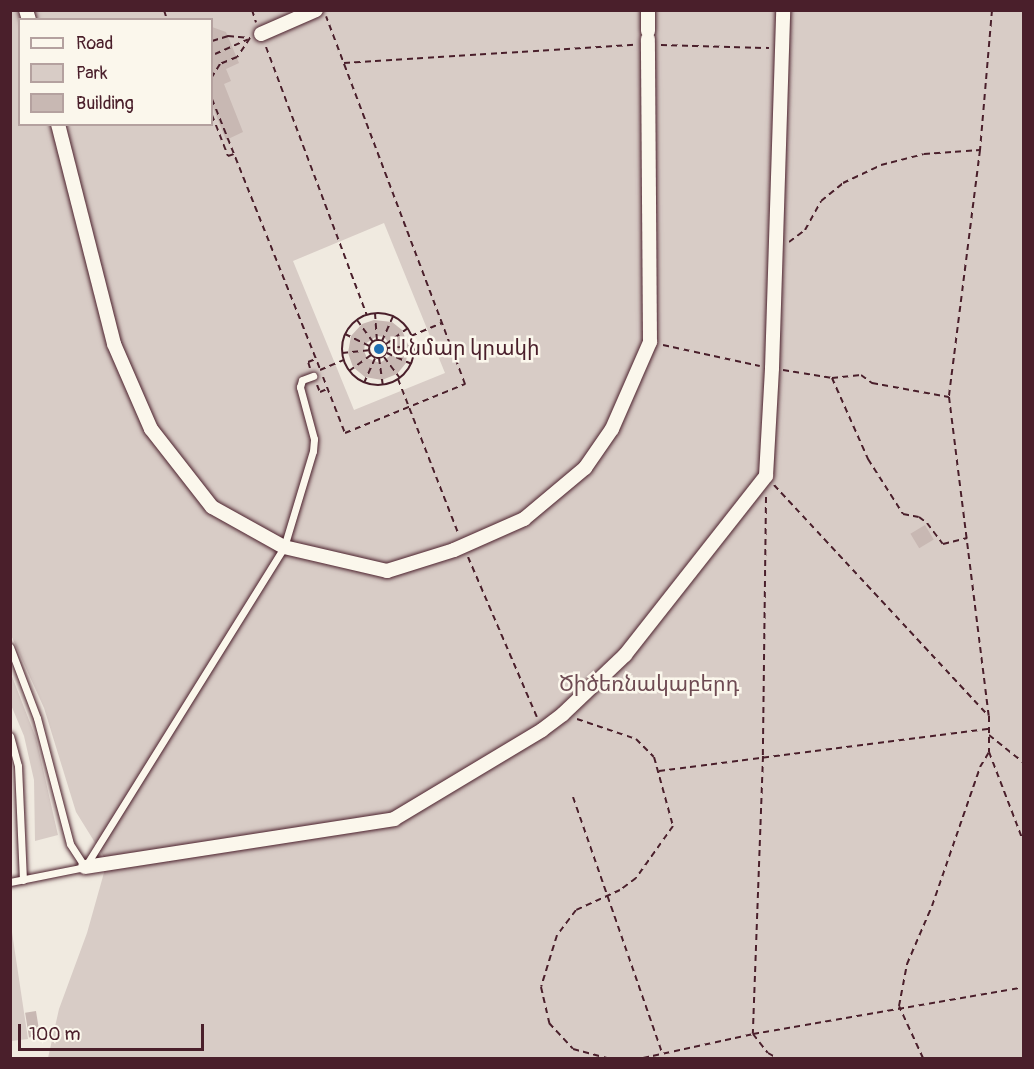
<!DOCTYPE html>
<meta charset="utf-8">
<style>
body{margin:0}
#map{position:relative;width:1034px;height:1069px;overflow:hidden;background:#f0eae0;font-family:Pangolin,"Noto Sans Armenian",sans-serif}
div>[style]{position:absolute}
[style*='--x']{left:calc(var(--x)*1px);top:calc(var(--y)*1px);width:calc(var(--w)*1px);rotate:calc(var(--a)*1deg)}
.green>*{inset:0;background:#d8ccc6}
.building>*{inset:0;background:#c8b8b3;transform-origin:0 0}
.path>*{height:2px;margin-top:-1px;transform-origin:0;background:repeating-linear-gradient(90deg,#4a1f2b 0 6px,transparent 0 10.5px)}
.path>.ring{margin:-1px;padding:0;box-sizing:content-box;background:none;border:2px solid #4a1f2b;border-radius:50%}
.roads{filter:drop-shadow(0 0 2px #4a1f2b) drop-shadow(0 0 2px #4a1f2b)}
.lane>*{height:7px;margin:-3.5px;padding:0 3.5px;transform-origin:3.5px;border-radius:3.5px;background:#fbf7ec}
.street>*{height:14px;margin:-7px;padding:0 7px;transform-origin:7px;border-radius:7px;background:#fbf7ec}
.dots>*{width:16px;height:16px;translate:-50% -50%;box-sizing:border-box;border:3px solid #fbf7ec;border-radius:50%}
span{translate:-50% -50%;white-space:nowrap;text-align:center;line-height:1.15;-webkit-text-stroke:5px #fbf7ec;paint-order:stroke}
.poi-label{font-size:21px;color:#4a1f2b}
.left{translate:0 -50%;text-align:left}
.park-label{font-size:21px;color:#6e4a52}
.frame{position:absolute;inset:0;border:12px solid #4a1f2b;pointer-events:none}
.legend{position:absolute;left:18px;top:18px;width:195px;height:108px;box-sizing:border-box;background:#fbf7ec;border:2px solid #b4a19f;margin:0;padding:8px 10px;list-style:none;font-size:18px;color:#4a1f2b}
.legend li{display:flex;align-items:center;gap:12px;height:30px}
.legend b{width:30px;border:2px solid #b4a19f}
.scale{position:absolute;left:18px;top:1024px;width:186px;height:27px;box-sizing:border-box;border:3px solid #4a1f2b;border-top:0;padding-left:8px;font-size:18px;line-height:21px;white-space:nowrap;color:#4a1f2b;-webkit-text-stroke:4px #fbf7ec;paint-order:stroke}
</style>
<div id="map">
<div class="green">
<i style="clip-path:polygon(evenodd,10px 11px,1023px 11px,1023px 1058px,48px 1058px,59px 1009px,87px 933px,107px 862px,76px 812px,44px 708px,11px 635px,10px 11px,20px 20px,212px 20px,212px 124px,20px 124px,20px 20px,10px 11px,384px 223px,445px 373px,354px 410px,293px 261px,384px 223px)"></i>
<i style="clip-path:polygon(11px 674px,36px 738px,58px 835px,35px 841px,34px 780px,24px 736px,11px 705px)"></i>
<i style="clip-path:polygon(10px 919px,28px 1039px,11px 1041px,10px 1041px)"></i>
</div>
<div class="building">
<i style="clip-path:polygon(212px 27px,226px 32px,239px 63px,226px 69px,231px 81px,224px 84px,243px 132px,226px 140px,212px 105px)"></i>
<i style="clip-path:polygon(evenodd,374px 320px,392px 322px,402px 330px,408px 345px,406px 363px,397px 374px,382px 380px,365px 377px,353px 367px,348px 353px,351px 336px,362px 324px,374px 320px,377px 336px,384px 337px,393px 348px,391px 355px,380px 363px,367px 358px,364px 351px,365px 344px,377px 336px)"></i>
<i style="left:925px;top:525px;width:17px;height:17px;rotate:59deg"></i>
<i style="left:36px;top:1011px;width:25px;height:11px;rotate:81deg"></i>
</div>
<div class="path">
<i style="--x:164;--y:10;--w:10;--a:73"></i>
<i style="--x:252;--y:10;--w:13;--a:72"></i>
<i style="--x:992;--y:10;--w:141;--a:94.9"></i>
<i style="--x:980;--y:150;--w:249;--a:97.2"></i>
<i style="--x:949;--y:397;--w:321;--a:82.9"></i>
<i style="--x:989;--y:716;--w:36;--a:90"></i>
<i style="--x:989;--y:752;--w:97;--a:69"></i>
<i style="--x:212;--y:41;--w:17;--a:-17"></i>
<i style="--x:228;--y:36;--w:22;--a:5"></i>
<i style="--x:250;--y:38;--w:23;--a:124"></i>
<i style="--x:237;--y:57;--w:18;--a:158"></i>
<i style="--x:220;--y:64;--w:15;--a:122"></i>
<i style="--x:661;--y:45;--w:108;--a:1.6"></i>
<i style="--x:266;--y:47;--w:286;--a:69.4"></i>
<i style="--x:215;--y:54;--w:36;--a:-24"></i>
<i style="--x:344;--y:63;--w:291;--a:-3.6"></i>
<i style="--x:212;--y:99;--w:291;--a:68.2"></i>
<i style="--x:212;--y:115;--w:44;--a:68.7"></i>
<i style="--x:228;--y:156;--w:6;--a:-18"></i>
<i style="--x:789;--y:242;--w:20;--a:-37"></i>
<i style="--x:805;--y:230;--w:33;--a:-61"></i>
<i style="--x:821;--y:201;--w:28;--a:-39"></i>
<i style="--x:843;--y:183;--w:42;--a:-25.3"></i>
<i style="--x:881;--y:165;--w:44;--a:-14.3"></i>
<i style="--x:924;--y:154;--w:56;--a:-4.1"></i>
<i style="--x:375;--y:313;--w:27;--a:86"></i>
<i class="ring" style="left:342px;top:313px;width:70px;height:70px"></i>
<i style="--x:357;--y:320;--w:27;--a:54"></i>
<i style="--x:345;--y:334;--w:28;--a:26"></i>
<i style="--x:411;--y:336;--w:34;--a:-23"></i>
<i class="ring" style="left:369px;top:340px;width:16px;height:16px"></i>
<i style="--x:382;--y:341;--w:27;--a:-66"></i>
<i style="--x:386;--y:344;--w:27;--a:-36"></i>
<i style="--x:663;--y:345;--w:99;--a:12.2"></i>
<i style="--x:387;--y:348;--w:27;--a:-4"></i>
<i style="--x:342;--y:353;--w:27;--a:-6"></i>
<i style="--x:387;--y:353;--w:27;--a:24"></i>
<i style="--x:384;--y:357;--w:26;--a:53"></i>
<i style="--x:379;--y:358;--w:27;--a:82"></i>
<i style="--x:310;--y:368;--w:6;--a:-108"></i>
<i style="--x:308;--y:362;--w:9;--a:-21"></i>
<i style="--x:320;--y:370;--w:26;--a:-23"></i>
<i style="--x:783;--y:370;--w:50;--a:9.3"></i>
<i style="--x:832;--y:378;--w:29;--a:-6"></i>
<i style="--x:861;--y:375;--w:14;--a:36"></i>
<i style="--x:872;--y:383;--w:78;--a:10.3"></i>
<i style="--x:349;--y:371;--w:27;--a:-36"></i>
<i style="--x:323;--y:377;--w:60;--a:68.6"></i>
<i style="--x:345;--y:433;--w:130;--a:-22.2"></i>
<i style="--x:465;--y:384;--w:393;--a:-110.7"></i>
<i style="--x:832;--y:378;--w:89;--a:66"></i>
<i style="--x:868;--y:459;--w:65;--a:57.5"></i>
<i style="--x:903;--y:514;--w:16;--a:11"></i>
<i style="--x:919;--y:517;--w:10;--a:37"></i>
<i style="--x:927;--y:523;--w:26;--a:53"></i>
<i style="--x:943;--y:544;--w:25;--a:-14"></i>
<i style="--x:398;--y:379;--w:165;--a:68.7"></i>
<i style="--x:364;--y:383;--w:27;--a:-66"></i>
<i style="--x:317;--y:385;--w:8;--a:67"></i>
<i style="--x:320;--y:392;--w:8;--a:-23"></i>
<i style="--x:774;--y:485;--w:316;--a:47.1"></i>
<i style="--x:766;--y:497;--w:259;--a:90.7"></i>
<i style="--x:763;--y:756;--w:278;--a:92.1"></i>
<i style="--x:753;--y:1034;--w:24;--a:52"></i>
<i style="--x:768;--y:1053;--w:10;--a:29"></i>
<i style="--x:468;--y:557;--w:174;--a:66.7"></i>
<i style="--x:577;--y:719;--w:62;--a:18.7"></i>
<i style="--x:636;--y:739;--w:25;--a:45"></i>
<i style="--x:654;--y:757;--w:72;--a:74.6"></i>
<i style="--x:673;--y:826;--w:64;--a:125.4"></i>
<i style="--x:636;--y:878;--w:20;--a:143"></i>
<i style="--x:620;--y:890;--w:48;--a:155.6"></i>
<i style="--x:576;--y:910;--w:31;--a:127"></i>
<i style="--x:557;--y:935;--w:54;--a:107.1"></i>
<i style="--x:541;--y:987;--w:37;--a:77"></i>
<i style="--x:549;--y:1023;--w:35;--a:47"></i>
<i style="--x:573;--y:1049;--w:35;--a:15"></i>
<i style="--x:989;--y:735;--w:45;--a:38.7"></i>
<i style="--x:659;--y:771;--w:333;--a:-7.3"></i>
<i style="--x:573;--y:797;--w:270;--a:70.8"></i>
<i style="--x:643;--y:1058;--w:113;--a:-12.3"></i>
<i style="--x:753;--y:1034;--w:275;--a:-9.8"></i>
<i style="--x:923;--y:1058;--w:57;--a:-114.8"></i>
<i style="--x:899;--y:1006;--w:43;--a:-79.2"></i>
<i style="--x:907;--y:964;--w:63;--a:-66.7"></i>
<i style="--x:932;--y:906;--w:147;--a:-70.9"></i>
<i style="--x:980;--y:767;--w:17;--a:-59"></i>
</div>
<div class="roads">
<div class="lane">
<i style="--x:10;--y:647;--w:76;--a:69.2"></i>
<i style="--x:37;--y:718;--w:130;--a:75.3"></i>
<i style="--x:70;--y:844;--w:27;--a:57"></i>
<i style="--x:10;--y:736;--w:31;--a:75"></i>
<i style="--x:18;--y:766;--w:114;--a:87.5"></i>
<i style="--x:10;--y:882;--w:76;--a:-11.3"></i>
<i style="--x:85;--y:867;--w:377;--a:-58.1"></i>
<i style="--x:284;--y:547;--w:100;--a:-73.2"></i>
<i style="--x:313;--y:451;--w:12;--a:-85"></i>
<i style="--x:314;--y:439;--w:54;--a:-105.1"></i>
<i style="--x:300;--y:387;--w:7;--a:-74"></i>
<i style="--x:302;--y:380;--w:12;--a:-20"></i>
</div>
<div class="street">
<i style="--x:26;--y:10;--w:10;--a:73"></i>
<i style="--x:648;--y:31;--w:21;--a:-90"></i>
<i style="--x:261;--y:34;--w:60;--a:-23.6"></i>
<i style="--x:58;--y:124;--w:227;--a:75.7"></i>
<i style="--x:114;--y:344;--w:93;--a:66.5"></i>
<i style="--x:151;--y:429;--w:99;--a:52"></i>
<i style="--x:212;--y:507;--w:82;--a:29.1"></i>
<i style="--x:284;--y:547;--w:106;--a:13.1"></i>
<i style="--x:387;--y:571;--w:70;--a:-17.4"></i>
<i style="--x:454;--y:550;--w:77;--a:-23.9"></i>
<i style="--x:524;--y:519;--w:80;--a:-39.9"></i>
<i style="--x:585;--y:468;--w:47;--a:-55.3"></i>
<i style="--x:612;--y:429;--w:95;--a:-66.4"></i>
<i style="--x:650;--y:342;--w:303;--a:-90.4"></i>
<i style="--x:85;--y:867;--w:313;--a:-8.8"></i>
<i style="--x:394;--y:819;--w:173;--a:-31"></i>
<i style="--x:542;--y:730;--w:26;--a:-37"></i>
<i style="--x:563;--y:714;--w:86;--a:-43.6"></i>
<i style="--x:625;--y:655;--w:228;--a:-51.8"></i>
<i style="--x:766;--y:476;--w:108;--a:-86.8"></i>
<i style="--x:772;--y:368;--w:358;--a:-88.2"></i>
</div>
</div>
<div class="dots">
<i style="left:379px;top:349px;background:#1f6fb2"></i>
</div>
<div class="poi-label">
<span class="left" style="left:391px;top:349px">Անմար կրակի</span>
</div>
<div class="park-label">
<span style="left:649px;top:685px">Ծիծեռնակաբերդ</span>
</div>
<div class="frame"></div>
<ul class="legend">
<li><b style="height:8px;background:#fbf7ec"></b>Road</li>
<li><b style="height:16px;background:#d8ccc6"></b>Park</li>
<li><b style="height:16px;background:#c8b8b3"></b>Building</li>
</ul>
<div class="scale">100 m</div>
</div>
